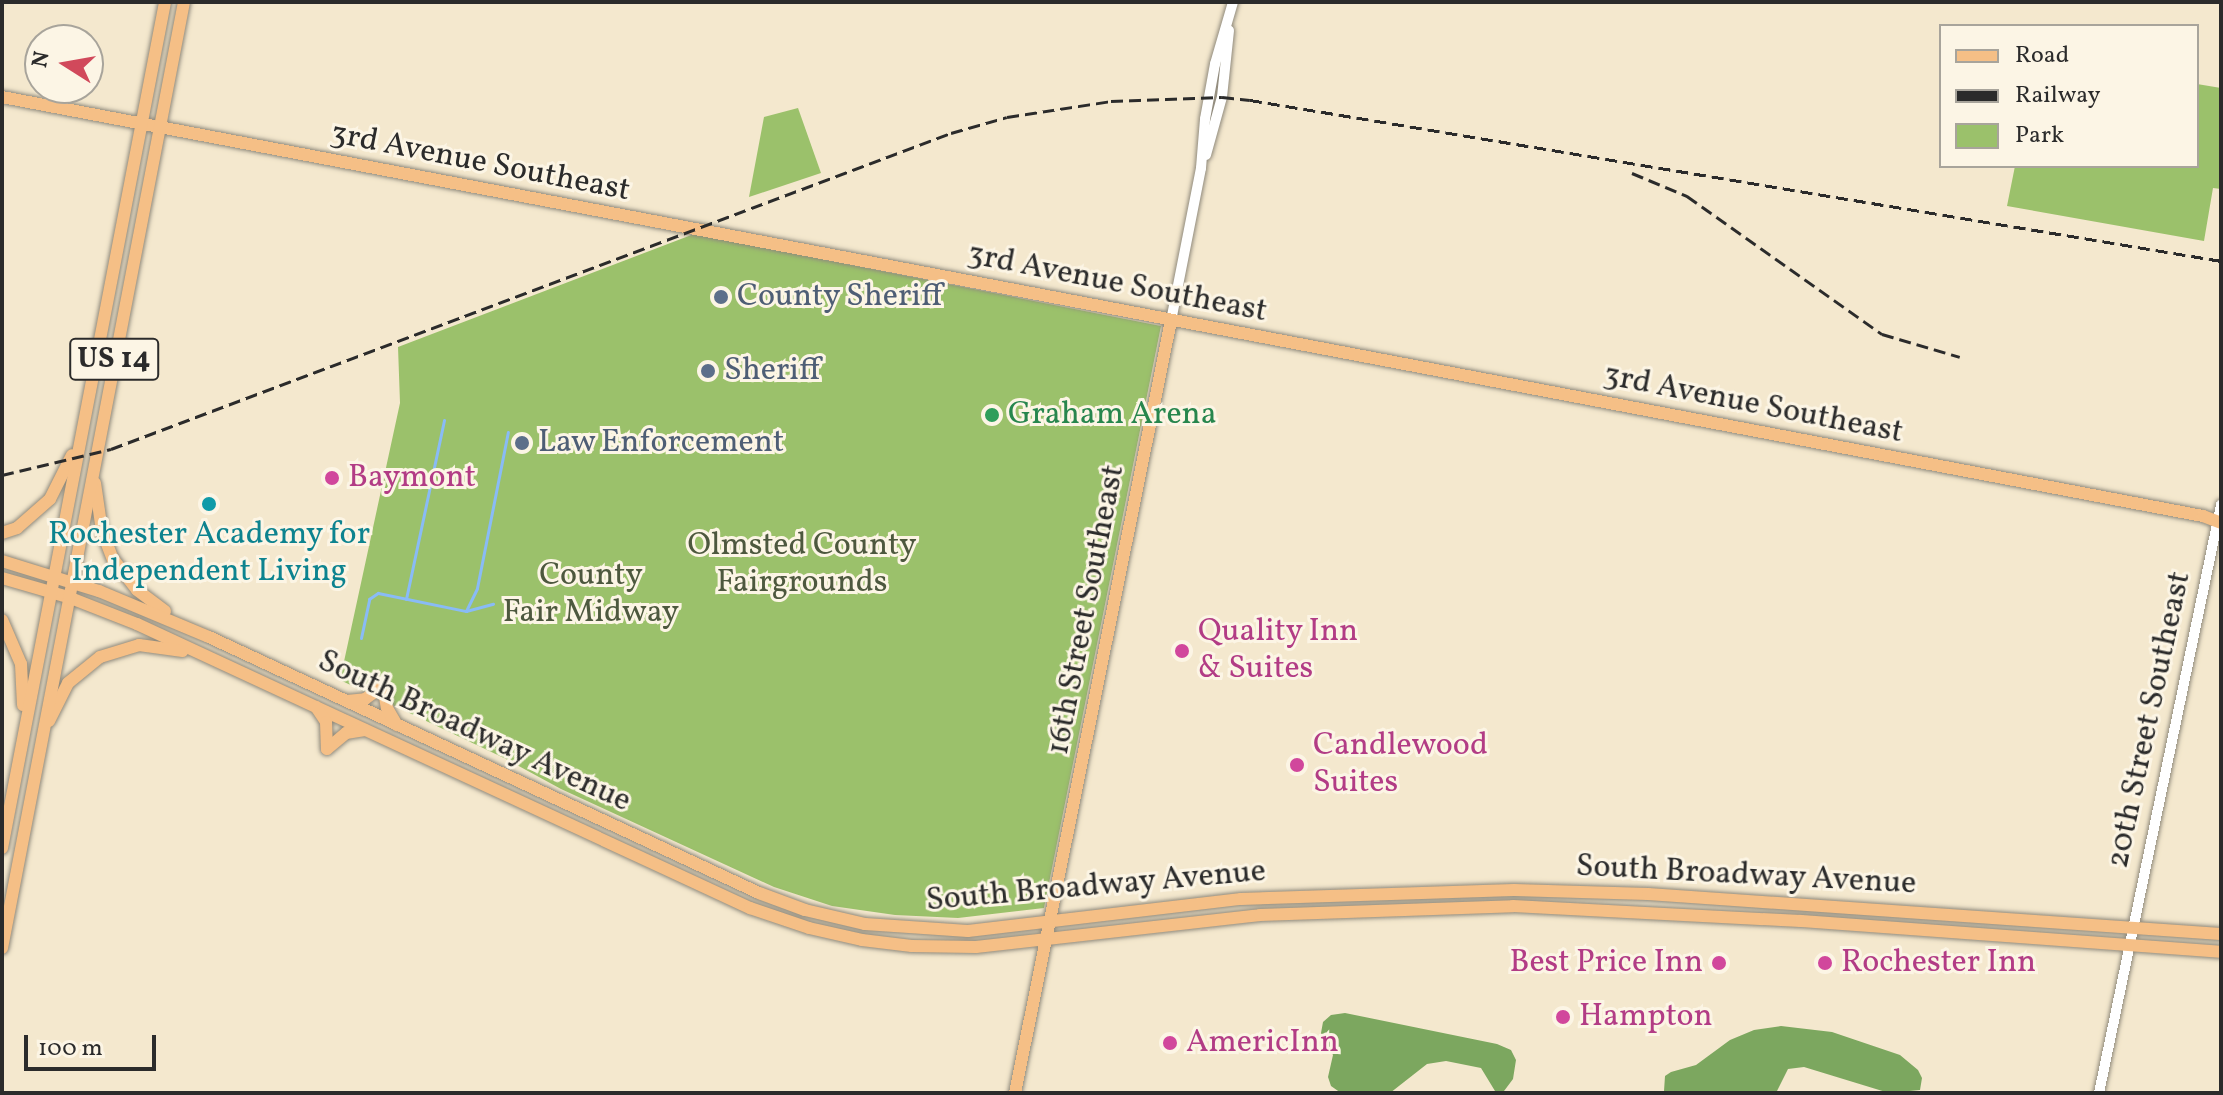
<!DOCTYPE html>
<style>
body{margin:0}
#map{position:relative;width:2223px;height:1095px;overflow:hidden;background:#f4e8ce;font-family:Vollkorn,serif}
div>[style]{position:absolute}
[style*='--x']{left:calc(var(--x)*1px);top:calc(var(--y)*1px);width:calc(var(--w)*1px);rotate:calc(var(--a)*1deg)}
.green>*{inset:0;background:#9bc16b}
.forest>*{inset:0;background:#7ca75f}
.stream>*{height:3px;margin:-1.5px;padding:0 1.5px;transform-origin:1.5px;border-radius:1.5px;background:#89bbf6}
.roads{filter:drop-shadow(0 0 2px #908a7c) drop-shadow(0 0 2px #908a7c)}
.minor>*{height:10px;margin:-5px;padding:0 5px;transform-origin:5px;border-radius:5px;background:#fff}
.major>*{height:12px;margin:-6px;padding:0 6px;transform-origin:6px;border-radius:6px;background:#f5bf86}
.rail>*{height:3px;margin-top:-1.5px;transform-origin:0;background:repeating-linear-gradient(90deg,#2b2b2b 0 12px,transparent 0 18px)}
.dots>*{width:22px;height:22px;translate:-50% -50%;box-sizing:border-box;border:4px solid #fcf5e5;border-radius:50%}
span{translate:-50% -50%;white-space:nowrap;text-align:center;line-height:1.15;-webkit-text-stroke:6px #fcf5e5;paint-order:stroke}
.shield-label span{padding:2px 6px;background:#fcf5e5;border:2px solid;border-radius:6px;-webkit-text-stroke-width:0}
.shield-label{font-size:30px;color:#2b2b2b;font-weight:700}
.street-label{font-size:32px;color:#2b2b2b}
.service-label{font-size:32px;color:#4e5e75}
.left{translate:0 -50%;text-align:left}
.leisure-label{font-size:32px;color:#27864d}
.hotel-label{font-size:32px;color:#b23c85}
.right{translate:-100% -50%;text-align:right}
.culture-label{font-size:32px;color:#0d838f}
.park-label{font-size:32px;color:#4d583e}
.frame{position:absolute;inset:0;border:4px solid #2b2b2b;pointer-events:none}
.legend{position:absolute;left:1939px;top:24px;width:260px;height:144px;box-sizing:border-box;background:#fcf5e5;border:2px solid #a8a49b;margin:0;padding:10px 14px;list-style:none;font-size:24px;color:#2b2b2b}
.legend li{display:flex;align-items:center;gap:16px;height:40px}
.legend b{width:40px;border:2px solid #a8a49b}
.north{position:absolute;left:24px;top:24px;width:80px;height:80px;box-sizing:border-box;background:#fcf5e5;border:2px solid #a8a49b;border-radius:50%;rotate:281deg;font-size:22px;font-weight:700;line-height:32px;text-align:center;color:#2b2b2b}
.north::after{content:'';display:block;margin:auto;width:28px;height:36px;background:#d1495b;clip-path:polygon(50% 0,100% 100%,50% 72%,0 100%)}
.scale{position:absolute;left:24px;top:1035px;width:132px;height:36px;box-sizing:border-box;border:4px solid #2b2b2b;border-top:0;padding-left:10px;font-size:24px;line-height:28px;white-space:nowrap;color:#2b2b2b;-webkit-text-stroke:6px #fcf5e5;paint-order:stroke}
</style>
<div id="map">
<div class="green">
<i style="clip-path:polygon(2197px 84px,2221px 88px,2221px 189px,2213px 188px,2204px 241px,2007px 206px,2015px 166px,2197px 166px)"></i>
<i style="clip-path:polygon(798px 108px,821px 173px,749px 197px,764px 117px)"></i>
<i style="clip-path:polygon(694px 234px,1161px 326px,1044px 908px,958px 918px,895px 915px,832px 906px,774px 887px,561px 789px,504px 758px,340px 680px,400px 403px,398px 347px)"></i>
</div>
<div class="forest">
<i style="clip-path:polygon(1345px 1013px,1497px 1044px,1511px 1050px,1516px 1060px,1513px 1079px,1504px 1091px,1495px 1091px,1481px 1068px,1446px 1061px,1427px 1064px,1390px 1093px,1341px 1093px,1331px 1086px,1328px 1077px,1333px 1055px,1321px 1033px,1323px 1022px,1331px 1015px)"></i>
<i style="clip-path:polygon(1781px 1026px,1832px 1032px,1900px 1055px,1918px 1070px,1922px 1078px,1920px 1090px,1889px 1093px,1804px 1067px,1788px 1069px,1776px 1093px,1664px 1091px,1665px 1076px,1671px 1072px,1696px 1065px,1730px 1040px,1754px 1030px)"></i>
</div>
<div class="stream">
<i style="--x:406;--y:599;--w:183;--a:-78"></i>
<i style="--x:466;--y:611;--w:25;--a:-64"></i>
<i style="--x:477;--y:588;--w:159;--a:-78.8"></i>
<i style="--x:361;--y:638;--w:40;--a:-78"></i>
<i style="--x:369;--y:599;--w:11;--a:-34"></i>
<i style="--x:378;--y:593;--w:90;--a:11.6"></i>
<i style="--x:466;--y:611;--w:28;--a:-15"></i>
</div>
<div class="roads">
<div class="minor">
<i style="--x:1206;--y:155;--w:60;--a:-74.6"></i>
<i style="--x:1222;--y:97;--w:67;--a:-84"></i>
<i style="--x:1171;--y:321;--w:156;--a:-78.9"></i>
<i style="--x:1201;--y:168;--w:49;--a:-85.3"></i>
<i style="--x:1205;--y:119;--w:56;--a:-79.7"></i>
<i style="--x:1215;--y:64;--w:65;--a:-73.8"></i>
<i style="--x:2099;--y:1093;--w:601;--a:-78.28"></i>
</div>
<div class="major">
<i style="--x:2;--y:97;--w:2241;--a:10.78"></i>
<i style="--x:2203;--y:516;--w:19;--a:21"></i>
<i style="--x:95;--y:483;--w:49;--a:81.7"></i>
<i style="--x:102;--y:531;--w:30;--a:69"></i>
<i style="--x:113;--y:559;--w:39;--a:52"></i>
<i style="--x:137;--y:590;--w:35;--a:37"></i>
<i style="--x:2;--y:533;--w:16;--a:-18"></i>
<i style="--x:17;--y:528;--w:44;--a:-41.3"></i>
<i style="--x:50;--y:499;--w:49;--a:-63.4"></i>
<i style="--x:2;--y:561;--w:102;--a:17.2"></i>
<i style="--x:99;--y:591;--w:119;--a:22.7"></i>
<i style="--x:209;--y:637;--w:607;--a:24.96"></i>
<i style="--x:759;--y:893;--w:49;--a:20.3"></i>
<i style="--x:805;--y:910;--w:62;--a:13.1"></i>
<i style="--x:865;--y:924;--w:103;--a:3.9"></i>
<i style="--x:968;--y:931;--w:275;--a:-6.7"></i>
<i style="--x:1241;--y:899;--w:273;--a:-1.9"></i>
<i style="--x:1514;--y:890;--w:134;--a:1.7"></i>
<i style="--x:1648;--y:894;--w:574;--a:3.99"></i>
<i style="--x:2;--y:578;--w:69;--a:16.1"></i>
<i style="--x:68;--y:597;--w:74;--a:21.4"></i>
<i style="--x:137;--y:624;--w:676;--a:24.86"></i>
<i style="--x:750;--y:908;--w:62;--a:18.7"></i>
<i style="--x:809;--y:928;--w:54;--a:12.8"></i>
<i style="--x:862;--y:940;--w:50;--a:6.8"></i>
<i style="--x:912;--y:946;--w:64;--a:0.9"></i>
<i style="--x:976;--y:947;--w:286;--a:-6.4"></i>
<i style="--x:1260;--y:915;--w:253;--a:-2"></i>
<i style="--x:1513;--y:906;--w:288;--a:3"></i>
<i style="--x:1801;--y:921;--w:421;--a:4.2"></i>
<i style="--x:2;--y:620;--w:48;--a:66.6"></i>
<i style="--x:21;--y:664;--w:41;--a:87.2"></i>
<i style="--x:383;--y:686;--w:22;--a:80"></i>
<i style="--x:387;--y:708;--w:20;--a:60"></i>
<i style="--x:347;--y:701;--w:18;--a:-6"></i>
<i style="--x:365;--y:699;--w:22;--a:-36"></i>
<i style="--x:316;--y:707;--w:18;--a:56"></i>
<i style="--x:326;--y:722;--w:27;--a:88"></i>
<i style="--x:49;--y:721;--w:42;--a:-63.4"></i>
<i style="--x:68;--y:683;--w:41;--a:-39.1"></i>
<i style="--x:100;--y:657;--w:41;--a:-17.1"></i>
<i style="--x:139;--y:645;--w:44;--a:7.8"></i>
<i style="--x:327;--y:749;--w:25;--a:-40"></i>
<i style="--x:346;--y:733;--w:19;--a:-9"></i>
<i style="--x:2;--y:848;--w:862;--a:-79.09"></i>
<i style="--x:2;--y:948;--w:963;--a:-79.11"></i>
<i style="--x:1015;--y:1093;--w:788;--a:-78.58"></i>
</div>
</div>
<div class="rail">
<i style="--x:1632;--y:173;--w:60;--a:22.7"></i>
<i style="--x:1687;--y:196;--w:239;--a:35.3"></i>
<i style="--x:1882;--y:334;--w:81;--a:16.4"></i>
<i style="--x:2;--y:475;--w:112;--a:-13.4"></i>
<i style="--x:111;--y:449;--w:897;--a:-20.62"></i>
<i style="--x:951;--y:133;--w:58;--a:-15.9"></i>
<i style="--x:1007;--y:117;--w:105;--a:-8.7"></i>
<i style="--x:1111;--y:101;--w:111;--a:-2.1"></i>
<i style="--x:1222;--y:97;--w:28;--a:6"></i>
<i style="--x:1250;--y:100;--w:984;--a:9.41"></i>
</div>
<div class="dots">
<i style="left:721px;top:297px;background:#5c6f8a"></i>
<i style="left:708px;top:371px;background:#5c6f8a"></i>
<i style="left:992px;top:415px;background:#2e9e5b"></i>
<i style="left:522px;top:443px;background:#5c6f8a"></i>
<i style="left:332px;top:478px;background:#d1479c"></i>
<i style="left:209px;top:504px;background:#0f9aa8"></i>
<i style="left:1182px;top:651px;background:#d1479c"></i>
<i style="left:1297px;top:765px;background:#d1479c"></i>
<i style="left:1719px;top:963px;background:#d1479c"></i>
<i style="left:1825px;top:963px;background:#d1479c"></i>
<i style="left:1563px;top:1017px;background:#d1479c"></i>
<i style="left:1170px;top:1043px;background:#d1479c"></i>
</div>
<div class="shield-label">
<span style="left:114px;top:359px">US 14</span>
</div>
<div class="street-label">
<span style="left:480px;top:163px;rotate:11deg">3rd Avenue Southeast</span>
<span style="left:1117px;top:284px;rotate:11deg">3rd Avenue Southeast</span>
<span style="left:1753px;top:405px;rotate:11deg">3rd Avenue Southeast</span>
<span style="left:1087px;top:610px;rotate:-79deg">16th Street Southeast</span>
<span style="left:2150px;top:720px;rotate:-78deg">20th Street Southeast</span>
<span style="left:474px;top:732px;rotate:25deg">South Broadway Avenue</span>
<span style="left:1746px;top:876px;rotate:3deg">South Broadway Avenue</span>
<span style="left:1096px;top:887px;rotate:-5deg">South Broadway Avenue</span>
</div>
<div class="service-label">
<span class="left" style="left:737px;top:297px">County Sheriff</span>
<span class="left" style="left:724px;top:371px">Sheriff</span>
<span class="left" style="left:538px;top:443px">Law Enforcement</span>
</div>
<div class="leisure-label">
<span class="left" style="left:1008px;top:415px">Graham Arena</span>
</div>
<div class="hotel-label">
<span class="left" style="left:348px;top:478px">Baymont</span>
<span class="left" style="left:1198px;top:651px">Quality Inn<br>&amp; Suites</span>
<span class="left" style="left:1313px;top:765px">Candlewood<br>Suites</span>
<span class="right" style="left:1703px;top:963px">Best Price Inn</span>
<span class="left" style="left:1841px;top:963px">Rochester Inn</span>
<span class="left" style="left:1579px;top:1017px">Hampton</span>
<span class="left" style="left:1186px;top:1043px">AmericInn</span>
</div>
<div class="culture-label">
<span style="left:209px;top:554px">Rochester Academy for<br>Independent Living</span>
</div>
<div class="park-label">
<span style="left:802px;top:565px">Olmsted County<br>Fairgrounds</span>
<span style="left:591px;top:595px">County<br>Fair Midway</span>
</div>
<div class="frame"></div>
<ul class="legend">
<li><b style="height:10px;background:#f5bf86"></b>Road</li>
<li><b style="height:10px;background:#2b2b2b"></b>Railway</li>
<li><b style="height:22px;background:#9bc16b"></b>Park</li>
</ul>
<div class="north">N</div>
<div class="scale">100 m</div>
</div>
